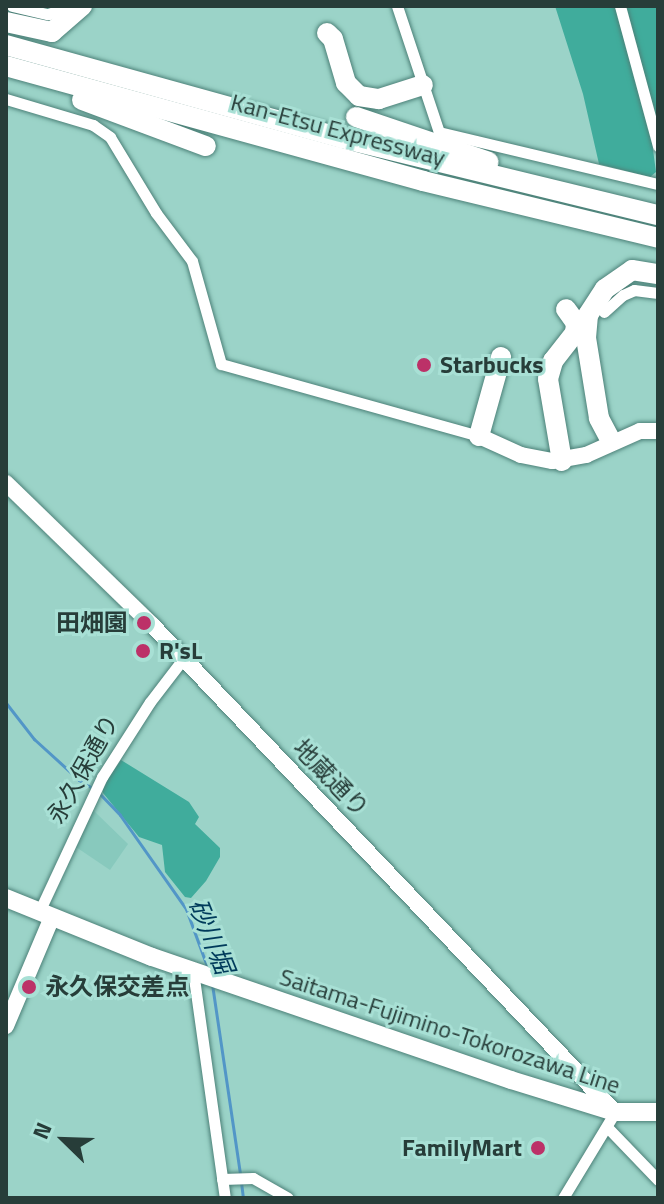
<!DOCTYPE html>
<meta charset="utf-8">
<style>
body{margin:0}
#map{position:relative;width:664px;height:1204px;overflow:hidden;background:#9bd3c8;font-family:"Titillium Web","Noto Sans JP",sans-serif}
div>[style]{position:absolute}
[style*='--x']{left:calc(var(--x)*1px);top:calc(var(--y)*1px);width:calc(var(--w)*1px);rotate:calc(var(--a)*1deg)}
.built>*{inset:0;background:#88c9bd}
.forest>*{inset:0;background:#40ac9c}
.stream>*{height:3px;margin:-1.5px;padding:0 1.5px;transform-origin:1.5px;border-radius:1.5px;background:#5296c7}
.roads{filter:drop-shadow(0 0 2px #4c8178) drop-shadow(0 0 2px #4c8178)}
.street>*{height:11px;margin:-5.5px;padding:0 5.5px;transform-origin:5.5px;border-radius:5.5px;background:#fff}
.secondary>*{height:16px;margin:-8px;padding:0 8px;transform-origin:8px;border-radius:8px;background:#fff}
.primary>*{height:18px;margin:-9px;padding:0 9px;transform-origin:9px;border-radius:9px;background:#fff}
.highway>*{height:20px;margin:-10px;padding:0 10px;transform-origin:10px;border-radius:10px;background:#fff}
.dots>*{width:22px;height:22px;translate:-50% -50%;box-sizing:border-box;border:4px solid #a8e0d5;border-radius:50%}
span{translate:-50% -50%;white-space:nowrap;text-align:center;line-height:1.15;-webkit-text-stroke:6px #a8e0d5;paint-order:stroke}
.street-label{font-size:24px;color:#273d39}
.poi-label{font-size:24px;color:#273d39;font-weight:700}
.left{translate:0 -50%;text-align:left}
.right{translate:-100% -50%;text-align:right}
.water-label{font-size:26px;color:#003b5b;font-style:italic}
.frame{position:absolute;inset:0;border:8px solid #273d39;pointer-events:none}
.north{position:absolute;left:24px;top:1100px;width:80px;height:80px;-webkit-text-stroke:6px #a8e0d5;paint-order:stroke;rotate:293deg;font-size:22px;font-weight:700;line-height:32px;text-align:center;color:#273d39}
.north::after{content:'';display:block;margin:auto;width:28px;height:36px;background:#273d39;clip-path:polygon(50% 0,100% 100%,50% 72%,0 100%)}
</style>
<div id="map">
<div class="built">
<i style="clip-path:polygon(92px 809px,128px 844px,110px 870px,73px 845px)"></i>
</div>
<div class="forest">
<i style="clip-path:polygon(555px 6px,658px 6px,658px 119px,649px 120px,656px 172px,650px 177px,599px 164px,583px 94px)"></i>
<i style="clip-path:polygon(121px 760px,189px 802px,199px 817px,195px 824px,220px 848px,220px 857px,206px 881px,191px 898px,185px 897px,165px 872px,162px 845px,139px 837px,103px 793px,103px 786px)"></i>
</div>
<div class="stream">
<i style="--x:6;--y:703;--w:46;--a:52.1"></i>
<i style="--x:34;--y:739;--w:61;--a:42.3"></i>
<i style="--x:79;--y:780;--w:17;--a:31"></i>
<i style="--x:100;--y:794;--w:29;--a:46"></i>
<i style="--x:120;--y:815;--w:115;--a:54.9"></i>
<i style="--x:186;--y:909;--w:64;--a:69.9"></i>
<i style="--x:212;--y:984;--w:192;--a:81.6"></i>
<i style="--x:241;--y:1182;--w:16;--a:83"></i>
</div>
<div class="roads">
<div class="street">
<i style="--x:12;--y:6;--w:37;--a:13"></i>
<i style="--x:48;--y:14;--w:26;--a:-18"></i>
<i style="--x:397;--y:6;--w:133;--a:71.6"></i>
<i style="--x:439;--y:132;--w:225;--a:13.4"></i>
<i style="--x:620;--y:6;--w:145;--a:74.8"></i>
<i style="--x:6;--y:99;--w:91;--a:16.6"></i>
<i style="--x:93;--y:125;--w:21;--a:35"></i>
<i style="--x:110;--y:137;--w:89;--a:58.8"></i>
<i style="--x:156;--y:213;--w:60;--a:53.1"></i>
<i style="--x:192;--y:261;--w:107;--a:74.3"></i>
<i style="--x:221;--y:364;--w:268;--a:15.6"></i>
<i style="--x:604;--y:312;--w:25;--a:-42"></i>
<i style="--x:623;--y:295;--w:12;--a:-24"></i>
<i style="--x:634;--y:290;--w:24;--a:7"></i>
<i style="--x:39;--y:912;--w:149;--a:-65"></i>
<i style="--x:102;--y:777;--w:89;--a:-57.4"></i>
<i style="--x:150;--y:702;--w:54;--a:-52.5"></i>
<i style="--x:193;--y:971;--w:229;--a:82"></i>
<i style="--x:608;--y:1128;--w:72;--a:46.1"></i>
<i style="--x:222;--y:1179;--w:31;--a:-2"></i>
<i style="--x:253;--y:1178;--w:40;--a:29.7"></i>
<i style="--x:563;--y:1198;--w:100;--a:-58.8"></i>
</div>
<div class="secondary">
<i style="--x:479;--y:436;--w:46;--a:24.3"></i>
<i style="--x:521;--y:455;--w:32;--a:11"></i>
<i style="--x:552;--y:461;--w:35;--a:-10"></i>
<i style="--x:586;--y:455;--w:59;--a:-24"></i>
<i style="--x:640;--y:431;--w:18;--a:0"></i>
<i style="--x:6;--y:483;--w:204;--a:44.2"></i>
<i style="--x:152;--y:625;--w:672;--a:46.45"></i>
<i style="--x:6;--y:1026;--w:118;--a:-67.1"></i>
</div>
<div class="primary">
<i style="--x:6;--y:898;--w:157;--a:22"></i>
<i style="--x:152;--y:957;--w:379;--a:18.9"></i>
<i style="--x:511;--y:1080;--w:109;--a:17.1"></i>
<i style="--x:615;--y:1112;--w:43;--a:0"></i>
</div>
<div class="highway">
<i style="--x:6;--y:22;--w:47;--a:12.3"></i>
<i style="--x:52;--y:32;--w:40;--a:-41"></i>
<i style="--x:327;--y:33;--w:8;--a:45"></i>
<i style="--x:333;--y:39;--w:46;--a:73.5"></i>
<i style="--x:346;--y:83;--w:18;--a:45"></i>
<i style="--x:359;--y:96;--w:20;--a:9"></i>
<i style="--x:379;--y:99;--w:46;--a:-17.7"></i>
<i style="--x:6;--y:45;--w:348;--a:15.5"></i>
<i style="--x:341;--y:138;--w:326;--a:13.7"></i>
<i style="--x:6;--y:66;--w:433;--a:15.4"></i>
<i style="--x:423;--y:181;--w:242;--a:13.6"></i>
<i style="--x:82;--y:100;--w:132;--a:20.4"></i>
<i style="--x:356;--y:117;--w:140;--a:18.7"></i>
<i style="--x:479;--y:436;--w:82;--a:-74.4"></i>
<i style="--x:611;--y:441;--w:26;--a:-118"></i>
<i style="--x:599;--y:418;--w:81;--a:-99.2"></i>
<i style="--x:586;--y:338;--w:23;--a:-85"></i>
<i style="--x:588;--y:315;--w:31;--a:-57"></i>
<i style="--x:605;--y:289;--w:33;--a:-35"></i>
<i style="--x:632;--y:270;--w:26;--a:9"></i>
<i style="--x:562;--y:461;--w:83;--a:-99.7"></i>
<i style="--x:548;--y:379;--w:19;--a:-74"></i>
<i style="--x:553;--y:361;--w:36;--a:-52"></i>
<i style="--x:575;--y:333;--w:10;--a:-84"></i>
<i style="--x:576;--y:323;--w:17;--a:-126"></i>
</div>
</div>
<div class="dots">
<i style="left:424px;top:365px;background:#bc3168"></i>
<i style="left:144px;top:623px;background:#bc3168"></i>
<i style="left:143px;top:651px;background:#bc3168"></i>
<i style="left:29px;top:987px;background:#bc3168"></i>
<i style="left:538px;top:1148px;background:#bc3168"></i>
</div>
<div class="street-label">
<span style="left:338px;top:130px;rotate:15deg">Kan-Etsu Expressway</span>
<span style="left:83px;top:769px;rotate:-61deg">永久保通り</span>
<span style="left:331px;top:778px;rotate:46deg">地蔵通り</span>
<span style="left:450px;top:1031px;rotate:18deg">Saitama-Fujimino-Tokorozawa Line</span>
</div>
<div class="poi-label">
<span class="left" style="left:440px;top:365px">Starbucks</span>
<span class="right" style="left:128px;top:623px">田畑園</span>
<span class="left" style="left:159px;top:651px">R'sL</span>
<span class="left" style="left:45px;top:987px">永久保交差点</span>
<span class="right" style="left:522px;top:1148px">FamilyMart</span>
</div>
<div class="water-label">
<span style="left:211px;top:936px;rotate:68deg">砂川堀</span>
</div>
<div class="frame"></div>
<div class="north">N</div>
</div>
